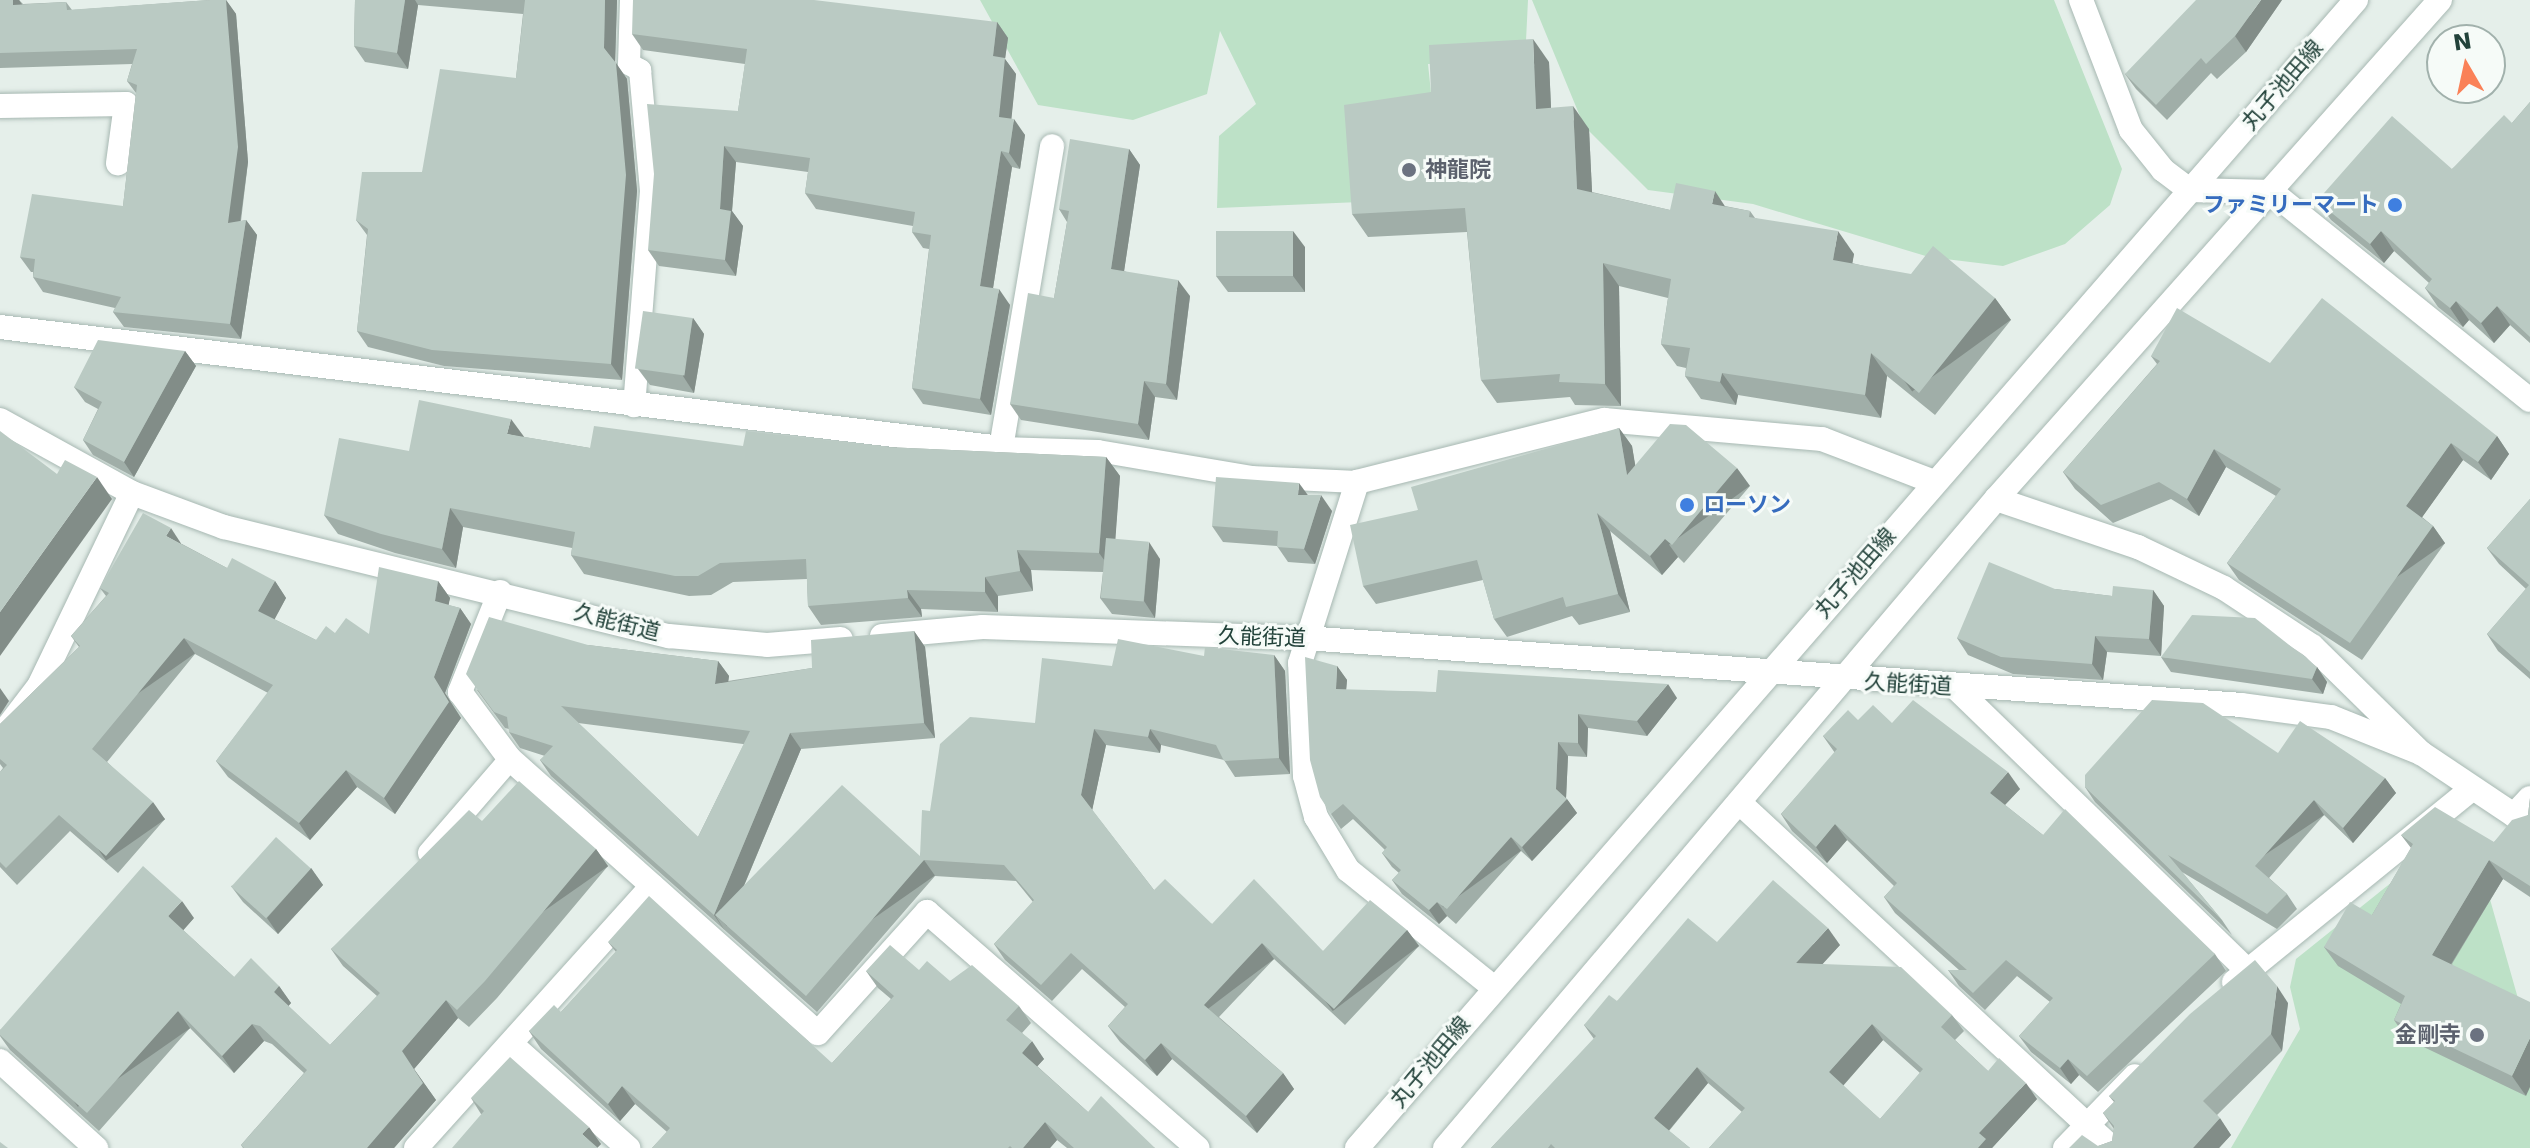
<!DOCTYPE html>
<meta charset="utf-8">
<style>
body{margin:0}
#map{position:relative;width:2530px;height:1148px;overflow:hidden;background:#e5efea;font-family:"DejaVu Sans","Noto Sans JP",sans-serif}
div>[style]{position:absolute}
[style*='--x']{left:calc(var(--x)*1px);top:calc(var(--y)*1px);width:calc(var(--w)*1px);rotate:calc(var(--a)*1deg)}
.green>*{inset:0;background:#bde1c7}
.roads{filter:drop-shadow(0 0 2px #a7b8b2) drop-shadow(0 0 2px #a7b8b2)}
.service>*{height:22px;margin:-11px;padding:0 11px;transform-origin:11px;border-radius:11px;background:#fff}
.minor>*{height:24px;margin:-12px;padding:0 12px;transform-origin:12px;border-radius:12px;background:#fff}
.tertiary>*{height:24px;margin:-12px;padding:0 12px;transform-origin:12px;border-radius:12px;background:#fff}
.secondary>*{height:24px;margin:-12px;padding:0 12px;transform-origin:12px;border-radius:12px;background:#fff}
.wall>*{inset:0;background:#a0aea8}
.shaded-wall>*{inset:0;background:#828d88;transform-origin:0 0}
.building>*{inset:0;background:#bacac3;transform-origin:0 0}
.dots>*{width:22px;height:22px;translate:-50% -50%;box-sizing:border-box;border:4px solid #f6fbf8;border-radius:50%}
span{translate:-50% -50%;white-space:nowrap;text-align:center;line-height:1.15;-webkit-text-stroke:6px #f6fbf8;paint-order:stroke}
.street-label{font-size:22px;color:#22423a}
.worship-label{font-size:22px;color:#5b616d;font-weight:700}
.left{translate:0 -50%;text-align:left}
.right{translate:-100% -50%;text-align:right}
.shop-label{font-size:22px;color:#366cbe;font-weight:700}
.north{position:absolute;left:2426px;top:24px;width:80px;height:80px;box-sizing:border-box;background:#f6fbf8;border:2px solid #a1b1ac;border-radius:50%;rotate:351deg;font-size:22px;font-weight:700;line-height:32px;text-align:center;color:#22423a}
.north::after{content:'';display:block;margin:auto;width:28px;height:36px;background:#fa8158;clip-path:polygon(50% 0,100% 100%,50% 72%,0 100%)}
</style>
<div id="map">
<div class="green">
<i style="clip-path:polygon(980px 0,1528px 0,1525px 61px,1428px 64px,1433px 112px,1360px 202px,1217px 208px,1219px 136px,1256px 104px,1220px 31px,1207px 94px,1133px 120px,1038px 105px)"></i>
<i style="clip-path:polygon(1532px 0,2054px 0,2122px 169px,2110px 205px,2065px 244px,2003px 266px,1929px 257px,1753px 204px,1648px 190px,1584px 126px)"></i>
<i style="clip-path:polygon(2427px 854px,2482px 871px,2530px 1041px,2530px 1148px,2231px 1148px,2300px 1029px,2290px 987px,2296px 959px)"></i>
</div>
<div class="roads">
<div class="service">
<i style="--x:631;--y:0;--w:64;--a:91.8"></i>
<i style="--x:629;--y:64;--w:13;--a:29"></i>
<i style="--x:640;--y:70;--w:121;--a:84.8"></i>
<i style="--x:651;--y:191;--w:216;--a:94.5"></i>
<i style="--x:1001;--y:448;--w:97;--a:1.8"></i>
<i style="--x:1098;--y:451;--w:155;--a:9.6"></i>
<i style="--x:1251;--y:477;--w:106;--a:2.7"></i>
<i style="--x:429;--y:853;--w:124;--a:-49.2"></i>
</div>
<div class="minor">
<i style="--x:2081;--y:0;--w:139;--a:69"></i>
<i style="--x:2131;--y:130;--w:51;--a:51.3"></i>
<i style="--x:2163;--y:170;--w:34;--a:37"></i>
<i style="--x:2190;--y:190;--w:82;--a:1.4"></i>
<i style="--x:2272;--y:192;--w:331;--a:38.9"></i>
<i style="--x:0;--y:106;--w:126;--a:-0.9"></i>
<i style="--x:126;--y:104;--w:60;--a:97.7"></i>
<i style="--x:0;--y:327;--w:1008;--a:6.89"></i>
<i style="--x:1001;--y:448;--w:306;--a:-80.4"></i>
<i style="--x:1996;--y:499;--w:150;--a:18.7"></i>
<i style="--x:2138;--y:547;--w:95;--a:25.5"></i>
<i style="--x:2224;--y:588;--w:105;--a:33.4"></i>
<i style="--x:2312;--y:646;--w:153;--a:44.5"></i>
<i style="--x:500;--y:592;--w:108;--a:111.8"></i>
<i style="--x:460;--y:692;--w:84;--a:53.3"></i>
<i style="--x:510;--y:759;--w:412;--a:41.7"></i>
<i style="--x:818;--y:1033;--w:163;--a:-48"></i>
<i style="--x:927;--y:912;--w:359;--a:41.1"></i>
<i style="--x:1955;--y:687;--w:408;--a:44.1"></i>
<i style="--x:0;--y:737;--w:64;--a:-52.6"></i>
<i style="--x:39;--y:686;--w:214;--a:-64.3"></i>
<i style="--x:1741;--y:804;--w:506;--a:42.84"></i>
<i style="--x:2514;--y:815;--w:23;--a:-47"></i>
<i style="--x:2234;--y:982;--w:301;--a:-39.1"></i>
<i style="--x:1493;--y:987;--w:186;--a:-141.1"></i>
<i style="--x:1348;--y:870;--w:62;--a:-121.1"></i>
<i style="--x:1316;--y:817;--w:42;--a:-105"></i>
<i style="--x:1305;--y:776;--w:113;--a:-92.5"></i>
<i style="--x:1300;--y:663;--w:190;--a:-72.5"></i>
<i style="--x:1357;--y:482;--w:255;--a:-14.1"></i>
<i style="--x:1604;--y:420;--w:219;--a:5"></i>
<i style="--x:1822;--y:439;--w:120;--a:21"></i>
<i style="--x:511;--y:1044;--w:157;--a:41.6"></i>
<i style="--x:0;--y:1061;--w:130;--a:42.2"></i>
<i style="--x:416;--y:1148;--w:353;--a:-48"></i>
<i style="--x:2065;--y:1148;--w:100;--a:-45.8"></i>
</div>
<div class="tertiary">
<i style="--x:1357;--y:1148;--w:1522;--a:-48.97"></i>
<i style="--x:1445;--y:1148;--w:851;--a:-49.67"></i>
<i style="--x:1996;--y:499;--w:668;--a:-48.34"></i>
</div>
<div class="secondary">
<i style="--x:0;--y:420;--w:151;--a:28.9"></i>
<i style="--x:132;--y:493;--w:98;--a:20.3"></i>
<i style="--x:224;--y:527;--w:458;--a:13.8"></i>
<i style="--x:669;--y:636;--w:98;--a:5.2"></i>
<i style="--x:767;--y:645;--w:74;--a:-4.6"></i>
<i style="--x:882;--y:636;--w:101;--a:-5.1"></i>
<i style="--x:983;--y:627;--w:322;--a:2"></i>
<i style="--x:1305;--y:638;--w:938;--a:4.09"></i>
<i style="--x:2241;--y:705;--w:91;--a:7.6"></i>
<i style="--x:2331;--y:717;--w:97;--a:21.8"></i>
<i style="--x:2421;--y:753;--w:131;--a:33.8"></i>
</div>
</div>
<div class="wall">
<i style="clip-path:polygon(0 0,19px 0,23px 4px,66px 2px,72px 10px,210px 0,226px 0,236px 14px,248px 162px,241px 221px,246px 220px,257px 235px,241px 339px,124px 327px,113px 312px,115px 308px,43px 292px,33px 277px,33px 272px,31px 272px,20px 257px,123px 206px,136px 93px,127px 81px,132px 64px,0 68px)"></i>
<i style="clip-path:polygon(355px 0,617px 0,615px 62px,627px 79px,637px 191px,622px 380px,444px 366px,368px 347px,357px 331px,367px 235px,356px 220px,422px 172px,516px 78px,523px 14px,418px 5px,408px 69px,365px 62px,354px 46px)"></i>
<i style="clip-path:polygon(2282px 0,2246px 52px,2217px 79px,2211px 73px,2167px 120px,2136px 89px,2125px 74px)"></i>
<i style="clip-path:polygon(997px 22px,1008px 38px,1005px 59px,1016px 74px,1011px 119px,1025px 135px,1020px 169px,1012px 167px,993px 288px,1010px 305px,991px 415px,923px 404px,912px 388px,929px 249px,923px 248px,912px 232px,913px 226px,816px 209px,805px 193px,808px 172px,736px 162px,732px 211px,743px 226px,736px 276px,659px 266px,648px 250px,738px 111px,745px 64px,643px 50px,632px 34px)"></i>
<i style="clip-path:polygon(1549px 62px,1551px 108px,1589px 129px,1592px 192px,1670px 210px,1725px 206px,1750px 211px,1755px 218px,1854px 254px,1852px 263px,1995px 298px,2011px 320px,1935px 415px,1887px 376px,1881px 418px,1738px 395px,1736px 405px,1701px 399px,1685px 376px,1686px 368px,1677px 366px,1661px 344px,1668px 298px,1619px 286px,1621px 406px,1575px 405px,1570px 397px,1497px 403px,1481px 380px,1467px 232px,1368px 237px,1352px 214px,1431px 92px)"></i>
<i style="clip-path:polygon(2530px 102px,2530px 343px,2510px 325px,2494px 343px,2469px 320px,2463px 327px,2438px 307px,2425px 288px,2429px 283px,2394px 251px,2384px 263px,2331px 220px,2317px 201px,2452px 169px,2512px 123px)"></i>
<i style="clip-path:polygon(1129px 149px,1140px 165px,1124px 271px,1190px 296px,1177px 400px,1155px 397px,1149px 440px,1021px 420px,1010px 404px,1054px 298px,1067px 222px,1059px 209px)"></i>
<i style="clip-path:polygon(1305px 247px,1305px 292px,1228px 292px,1216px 276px)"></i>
<i style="clip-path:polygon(693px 318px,704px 334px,694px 393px,650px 385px,638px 369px)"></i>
<i style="clip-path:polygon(185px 351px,196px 366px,134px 477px,93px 455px,83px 440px,98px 409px,85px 402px,74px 387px)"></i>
<i style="clip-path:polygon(2151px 356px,2270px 363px,2497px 436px,2509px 454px,2491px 480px,2463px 460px,2422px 517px,2433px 526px,2445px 543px,2362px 660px,2239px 580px,2227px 563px,2276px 496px,2226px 467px,2199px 516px,2171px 499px,2113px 523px,2075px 489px,2063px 472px,2157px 364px)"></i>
<i style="clip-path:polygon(1619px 428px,1632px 446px,1635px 466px,1750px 486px,1684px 563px,1678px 557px,1662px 575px,1610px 531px,1630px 612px,1579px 625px,1572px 616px,1507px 637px,1494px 619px,1483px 580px,1376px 604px,1363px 586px,1418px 510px)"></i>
<i style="clip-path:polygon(524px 437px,590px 448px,743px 446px,886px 447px,1106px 457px,1120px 476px,1115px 539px,1160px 559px,1155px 618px,1112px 614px,1100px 598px,1103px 572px,1031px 570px,1033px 591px,998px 596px,998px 612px,921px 609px,922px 617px,821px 625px,808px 606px,807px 579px,733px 582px,711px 595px,689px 596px,584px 574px,571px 555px,572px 548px,463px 527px,456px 568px,395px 553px,338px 534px,324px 515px,409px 451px)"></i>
<i style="clip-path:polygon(1307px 495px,1332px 511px,1315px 564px,1288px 562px,1277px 546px,1223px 542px,1212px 526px)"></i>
<i style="clip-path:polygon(2530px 499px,2530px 679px,2498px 651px,2487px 634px,2526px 589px,2499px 564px,2487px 548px)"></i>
<i style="clip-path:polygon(182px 544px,227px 568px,275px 581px,286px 598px,274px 619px,316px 640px,335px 633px,369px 634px,438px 581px,450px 598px,448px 605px,460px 608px,471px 624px,445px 693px,461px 718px,395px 814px,357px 787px,310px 840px,228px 777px,216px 761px,268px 693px,195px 654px,107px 762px,165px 819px,118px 873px,70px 831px,17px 885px,0 867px,0 772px,3px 768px,0 764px,0 724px,79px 647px,71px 636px,106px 596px,100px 588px)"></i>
<i style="clip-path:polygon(2055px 589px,2112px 596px,2153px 590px,2164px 606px,2161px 656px,2107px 652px,2103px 680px,2013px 674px,1968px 655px,1957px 638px)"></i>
<i style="clip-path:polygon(evenodd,914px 631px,925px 647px,935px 738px,801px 749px,744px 886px,920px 856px,930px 811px,1035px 723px,1112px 666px,1204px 656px,1274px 655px,1285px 671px,1290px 774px,1235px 777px,1224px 760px,1161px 745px,1160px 753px,1106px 745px,1092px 810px,1154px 890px,1212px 924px,1323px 951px,1407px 930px,1419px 946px,1345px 1025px,1274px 959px,1219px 1017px,1283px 1073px,1294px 1089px,1257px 1133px,1172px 1059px,1157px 1076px,1120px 1042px,1108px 1026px,1125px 1007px,1082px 969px,1052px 1001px,1005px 960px,994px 944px,1033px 902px,1016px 881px,935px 876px,817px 1012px,551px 776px,540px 760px,545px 756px,520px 748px,509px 732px,509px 729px,505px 728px,477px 690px,588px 645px,718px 661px,729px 676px,728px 681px,812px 668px,914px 631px,578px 723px,743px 744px,744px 744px,698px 837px,578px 723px)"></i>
<i style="clip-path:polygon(2161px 657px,2317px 667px,2327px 682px,2323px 694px,2171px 672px)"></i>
<i style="clip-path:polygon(1337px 666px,1347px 680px,1346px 690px,1677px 698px,1647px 736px,1588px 728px,1587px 757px,1568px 756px,1566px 798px,1577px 813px,1532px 861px,1521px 851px,1456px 924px,1447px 916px,1439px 924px,1402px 894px,1392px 880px,1399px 873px,1392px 867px,1382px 853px,1385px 850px,1353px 819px,1341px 829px,1331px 814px)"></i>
<i style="clip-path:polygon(1858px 720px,1892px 723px,2020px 789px,2005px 805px,2043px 835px,2215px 954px,2226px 971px,2098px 1092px,2079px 1075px,2071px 1084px,2031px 1052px,2019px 1036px,2050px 1002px,2017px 976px,1985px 1010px,1959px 986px,1948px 970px,1959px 970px,1895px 913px,1884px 897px,1894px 886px,1847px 840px,1827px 863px,1792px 831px,1781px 814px,1835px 753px,1823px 736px)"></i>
<i style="clip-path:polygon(2278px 753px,2385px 778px,2396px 793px,2353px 843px,2324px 815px,2269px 878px,2287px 894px,2297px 909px,2277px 929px,2182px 872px,2222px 920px,2232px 935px,2095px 802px,2085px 787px)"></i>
<i style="clip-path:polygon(2530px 798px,2530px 897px,2503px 879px,2452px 964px,2526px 1096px,2407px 1039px,2394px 1020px,2401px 1004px,2338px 966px,2324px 947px,2372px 915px,2411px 848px,2401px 835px,2494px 842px,2528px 815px)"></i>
<i style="clip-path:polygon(482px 821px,596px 849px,608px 866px,497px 998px,469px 1027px,458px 1018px,414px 1069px,436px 1100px,394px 1148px,243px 1148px,241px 1145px,304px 1073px,272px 1044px,264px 1041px,234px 1073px,190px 1028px,99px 1131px,10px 1050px,0 1036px,0 1030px,194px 918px,183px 930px,234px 977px,279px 986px,291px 1003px,288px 1006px,330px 1045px,377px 996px,343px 966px,331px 949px)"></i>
<i style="clip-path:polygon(311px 868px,323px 885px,278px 934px,243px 902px,231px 886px)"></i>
<i style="clip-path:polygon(608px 942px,832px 1063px,891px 999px,878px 988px,866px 971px,919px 970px,1019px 1006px,1031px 1023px,1022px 1033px,1044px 1059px,1037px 1066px,1088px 1112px,1155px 1148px,1067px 1148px,1057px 1140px,1050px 1148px,652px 1148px,667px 1132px,635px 1104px,620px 1121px,541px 1049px,529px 1031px,561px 1012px,616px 952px)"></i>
<i style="clip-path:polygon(evenodd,1717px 942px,1840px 945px,1822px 964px,1952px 1015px,1964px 1031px,1955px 1040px,1988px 1071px,2037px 1099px,1992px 1148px,1709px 1148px,1742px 1112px,1708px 1083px,1669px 1131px,1690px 1148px,1491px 1148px,1594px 1039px,1584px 1025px,1617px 1001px,1717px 942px,1883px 1040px,1920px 1073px,1880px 1119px,1843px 1086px,1883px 1040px)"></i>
<i style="clip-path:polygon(2288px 1003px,2282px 1051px,2217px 1115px,2231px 1135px,2219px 1148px,2069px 1148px,2098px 1146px,2112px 1141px,2114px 1129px,2103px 1113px,2114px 1102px,2109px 1096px)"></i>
<i style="clip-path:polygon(471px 1098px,601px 1144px,597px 1148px,481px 1114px)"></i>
</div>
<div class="shaded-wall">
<i style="clip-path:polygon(13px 0,19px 0,23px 6px,13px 5px)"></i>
<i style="clip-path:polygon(226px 0,236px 14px,248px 162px,238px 238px,228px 223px)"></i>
<i style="clip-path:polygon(405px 0,415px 0,418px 5px,408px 69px,397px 53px)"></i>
<i style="clip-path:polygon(605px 0,617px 0,615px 64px,604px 48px)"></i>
<i style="clip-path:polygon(2261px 0,2282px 0,2246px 52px,2235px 36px)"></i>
<i style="clip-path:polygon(997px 22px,1008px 38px,1005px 59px,1016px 74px,1010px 133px,999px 117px,993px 56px)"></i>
<i style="clip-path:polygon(1533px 39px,1549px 62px,1552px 131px,1536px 109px)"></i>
<i style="clip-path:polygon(616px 63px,627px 79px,637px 191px,622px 380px,611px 364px)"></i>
<i style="clip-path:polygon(1573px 106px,1589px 129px,1593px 212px,1577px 189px)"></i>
<i style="clip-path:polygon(1014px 119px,1025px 135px,1020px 169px,1009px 153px)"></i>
<i style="clip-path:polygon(724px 146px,736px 162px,732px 211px,743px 226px,736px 276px,725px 260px,720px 209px)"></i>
<i style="clip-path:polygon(1129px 149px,1140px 165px,1122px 285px,1111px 269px)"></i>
<i style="clip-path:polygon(1001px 151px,1012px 167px,991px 301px,980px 286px)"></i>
<i style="clip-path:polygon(1715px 191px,1730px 214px,1712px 204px)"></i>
<i style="clip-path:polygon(246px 220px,257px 235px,241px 339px,230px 324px)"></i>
<i style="clip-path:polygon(1293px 231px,1305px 247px,1305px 292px,1293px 276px)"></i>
<i style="clip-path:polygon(1838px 231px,1854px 254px,1849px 283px,1833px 260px)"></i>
<i style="clip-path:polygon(2381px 231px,2394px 251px,2384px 263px,2370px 244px)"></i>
<i style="clip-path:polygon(1603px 263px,1619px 286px,1621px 406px,1605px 384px)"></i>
<i style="clip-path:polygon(1178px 280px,1190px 296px,1177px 400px,1166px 384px)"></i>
<i style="clip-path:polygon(999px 289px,1010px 305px,991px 415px,980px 399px)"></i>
<i style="left:1995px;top:298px;width:27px;height:122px;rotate:54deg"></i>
<i style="clip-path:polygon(2456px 301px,2469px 320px,2463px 327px,2450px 308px)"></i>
<i style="clip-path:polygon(2497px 306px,2510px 325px,2494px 343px,2481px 323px)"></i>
<i style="clip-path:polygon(693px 318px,704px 334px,694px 393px,683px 376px)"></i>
<i style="clip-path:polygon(185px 351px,196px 366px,134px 477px,124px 462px)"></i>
<i style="clip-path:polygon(1871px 353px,1887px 376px,1881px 418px,1865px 395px)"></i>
<i style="clip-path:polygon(1722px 373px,1738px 395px,1736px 405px,1720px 382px)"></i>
<i style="clip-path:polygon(1144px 381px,1155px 397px,1149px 440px,1138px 424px)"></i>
<i style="clip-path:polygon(511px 419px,525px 438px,507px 434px)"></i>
<i style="clip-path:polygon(1619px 428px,1632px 446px,1640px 493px,1627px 475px)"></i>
<i style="clip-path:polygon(2497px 436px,2509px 454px,2491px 480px,2478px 462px)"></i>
<i style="clip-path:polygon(2451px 443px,2463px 460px,2418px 523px,2406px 506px)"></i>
<i style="clip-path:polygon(2214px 449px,2226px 467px,2199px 516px,2187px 499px)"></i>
<i style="clip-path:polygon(1106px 457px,1120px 476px,1113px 572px,1099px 553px)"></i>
<i style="left:1737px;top:468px;width:22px;height:101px;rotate:54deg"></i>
<i style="clip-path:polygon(97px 477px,112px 499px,0 656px,0 612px)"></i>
<i style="clip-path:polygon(1299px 483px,1310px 498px,1298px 495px)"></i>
<i style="clip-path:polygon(1321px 495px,1332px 511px,1315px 564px,1304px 549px)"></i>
<i style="clip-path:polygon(450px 508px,463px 527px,456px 568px,442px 549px)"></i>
<i style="clip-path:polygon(1597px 513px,1610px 531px,1630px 612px,1618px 594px)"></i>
<i style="left:2433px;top:526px;width:21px;height:143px;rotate:55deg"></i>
<i style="clip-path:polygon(171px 528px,182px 545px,166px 536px)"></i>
<i style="clip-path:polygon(1665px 539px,1678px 557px,1662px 575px,1650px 556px)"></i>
<i style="clip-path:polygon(1149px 542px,1160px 559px,1155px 618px,1144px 601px)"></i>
<i style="clip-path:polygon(1017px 550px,1031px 570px,1033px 591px,1020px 571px)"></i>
<i style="clip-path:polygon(985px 577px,998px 596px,998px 612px,985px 592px)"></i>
<i style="clip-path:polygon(275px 581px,286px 598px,270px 628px,258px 611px)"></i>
<i style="clip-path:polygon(438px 581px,450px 598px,446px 618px,435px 601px)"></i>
<i style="clip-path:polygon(907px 590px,921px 609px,922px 617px,908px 598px)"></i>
<i style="clip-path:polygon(2153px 590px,2164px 606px,2161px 656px,2149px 639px)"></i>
<i style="clip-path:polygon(460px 608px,471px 624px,445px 693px,461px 718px,395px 814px,384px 798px,434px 677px)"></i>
<i style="clip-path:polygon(914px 631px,925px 647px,935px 738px,924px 723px)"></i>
<i style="clip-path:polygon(2095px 636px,2107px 652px,2103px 680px,2092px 664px)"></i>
<i style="left:184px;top:638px;width:19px;height:144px;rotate:55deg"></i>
<i style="clip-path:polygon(1274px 655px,1285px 671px,1290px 774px,1279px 758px)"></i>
<i style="clip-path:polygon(718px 661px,729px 676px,726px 699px,715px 684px)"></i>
<i style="clip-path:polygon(1337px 666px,1347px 680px,1345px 704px,1336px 689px)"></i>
<i style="clip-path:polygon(2317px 667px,2327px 682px,2323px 694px,2312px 679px)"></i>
<i style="clip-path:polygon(1668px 684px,1677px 698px,1647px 736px,1637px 721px)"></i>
<i style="clip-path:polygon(0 688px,9px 701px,0 715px)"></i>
<i style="clip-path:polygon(1578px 714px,1588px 728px,1587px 757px,1578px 743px)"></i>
<i style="clip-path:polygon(1094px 729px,1106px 745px,1092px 811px,1081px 795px)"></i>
<i style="clip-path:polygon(1150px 729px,1161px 745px,1160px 753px,1148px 737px)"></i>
<i style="clip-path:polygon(790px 733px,801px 749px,727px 926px,715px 915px,725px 931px,714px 915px)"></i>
<i style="clip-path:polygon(1558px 742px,1568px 756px,1566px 799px,1567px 799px,1577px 813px,1532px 861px,1522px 847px,1556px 789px)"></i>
<i style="clip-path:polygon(346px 770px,357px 787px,310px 840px,299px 823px)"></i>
<i style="clip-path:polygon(2008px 772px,2020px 789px,2001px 809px,1990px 793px)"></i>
<i style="clip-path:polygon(2385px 778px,2396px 793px,2353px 843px,2343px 828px)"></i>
<i style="left:2314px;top:800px;width:18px;height:89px;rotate:56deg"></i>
<i style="left:153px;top:802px;width:21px;height:72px;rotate:55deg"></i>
<i style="clip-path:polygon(1835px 824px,1847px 840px,1827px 863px,1816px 847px)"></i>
<i style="left:1511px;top:837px;width:17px;height:96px;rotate:54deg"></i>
<i style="left:596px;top:849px;width:21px;height:172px;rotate:55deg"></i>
<i style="left:924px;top:860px;width:19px;height:180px;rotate:55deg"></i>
<i style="clip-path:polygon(2489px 860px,2503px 879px,2445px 974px,2432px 955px)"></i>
<i style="clip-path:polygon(311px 868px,323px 885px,278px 934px,267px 918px)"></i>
<i style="clip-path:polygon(182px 901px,194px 918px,180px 934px,168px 916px)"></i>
<i style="clip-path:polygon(1437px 902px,1447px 916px,1439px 924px,1429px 910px)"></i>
<i style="clip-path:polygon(1828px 928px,1840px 945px,1808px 980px,1796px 963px)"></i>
<i style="left:1407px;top:930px;width:20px;height:108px;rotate:53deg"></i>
<i style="left:1262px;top:943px;width:20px;height:85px;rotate:53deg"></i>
<i style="clip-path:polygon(279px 986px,291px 1003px,286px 1009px,274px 992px)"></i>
<i style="clip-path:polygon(2277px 986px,2288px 1003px,2282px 1051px,2271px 1034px)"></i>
<i style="clip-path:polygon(446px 1000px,458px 1018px,414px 1069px,436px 1100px,394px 1148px,367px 1148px,402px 1051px)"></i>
<i style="left:178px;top:1011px;width:21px;height:137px;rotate:55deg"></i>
<i style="clip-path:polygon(252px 1024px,264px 1041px,234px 1073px,222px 1056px)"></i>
<i style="clip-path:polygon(1872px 1024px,1883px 1040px,1840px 1089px,1829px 1072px)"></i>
<i style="clip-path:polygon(2530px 1038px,2530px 1087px,2526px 1096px,2512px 1076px)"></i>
<i style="clip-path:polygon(1032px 1041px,1044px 1059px,1034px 1070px,1022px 1053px)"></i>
<i style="clip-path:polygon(1161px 1043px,1172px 1059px,1157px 1076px,1145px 1060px)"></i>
<i style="clip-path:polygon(2068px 1059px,2079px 1075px,2071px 1084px,2060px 1068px)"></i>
<i style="clip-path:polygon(1697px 1067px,1708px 1083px,1665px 1135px,1654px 1118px)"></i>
<i style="clip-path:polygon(1283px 1073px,1294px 1089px,1257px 1133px,1246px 1116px)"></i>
<i style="clip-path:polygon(2026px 1083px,2037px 1099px,1992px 1148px,1978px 1148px,1979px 1133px)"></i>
<i style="clip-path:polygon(622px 1086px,635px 1104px,620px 1121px,608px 1104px)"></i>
<i style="clip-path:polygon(2220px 1118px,2231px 1135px,2219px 1148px,2193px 1148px)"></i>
<i style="clip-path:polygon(1045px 1122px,1057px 1140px,1050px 1148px,1023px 1148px)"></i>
<i style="clip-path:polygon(589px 1127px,601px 1144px,597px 1148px,582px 1134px)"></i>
</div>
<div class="building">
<i style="clip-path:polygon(0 0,13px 0,13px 5px,66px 2px,67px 10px,210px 0,226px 0,238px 147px,228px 223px,246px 220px,230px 324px,113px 312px,121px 297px,33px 277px,35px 259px,20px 257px,32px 194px,123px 206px,137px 85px,127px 81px,137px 49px,0 53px)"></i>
<i style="clip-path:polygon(355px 0,405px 0,397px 53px,354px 46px)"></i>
<i style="clip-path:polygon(525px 0,605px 0,604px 48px,616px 63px,626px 175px,611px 364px,432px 350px,357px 331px,368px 229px,356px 220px,362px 172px,422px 172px,440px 69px,516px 78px)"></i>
<i style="clip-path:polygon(633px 0,814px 0,997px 22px,993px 56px,1005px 58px,999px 117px,1014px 119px,1009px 153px,1001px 151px,980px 286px,999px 289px,980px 399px,912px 388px,931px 235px,912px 232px,915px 212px,805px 193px,810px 158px,724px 146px,720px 209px,731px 211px,725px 260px,648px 250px,654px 174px,647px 104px,738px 111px,747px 49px,632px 34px)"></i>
<i style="clip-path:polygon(2196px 0,2261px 0,2235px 36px,2206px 64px,2201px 58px,2156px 105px,2125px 74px)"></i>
<i style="clip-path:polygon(1533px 39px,1536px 109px,1573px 106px,1577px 189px,1670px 210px,1676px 183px,1715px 191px,1712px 204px,1750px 211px,1749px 217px,1838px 231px,1833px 260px,1911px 274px,1933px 246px,1995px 298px,1919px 393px,1871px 353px,1865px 395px,1722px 373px,1720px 382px,1685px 376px,1690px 348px,1661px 344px,1671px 279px,1603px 263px,1605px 384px,1559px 382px,1560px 374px,1481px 380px,1465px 208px,1352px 214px,1344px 105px,1431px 92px,1429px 45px)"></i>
<i style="clip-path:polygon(2530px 102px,2530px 337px,2497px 306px,2481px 323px,2456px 301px,2450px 308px,2425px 288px,2432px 279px,2381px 231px,2370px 244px,2317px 201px,2392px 116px,2452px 169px,2504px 115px,2512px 123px)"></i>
<i style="clip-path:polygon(1070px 139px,1129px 149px,1111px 269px,1178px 280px,1166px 384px,1144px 381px,1138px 424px,1010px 404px,1028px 293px,1054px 298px,1069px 211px,1059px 209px)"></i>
<i style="left:1216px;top:231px;width:77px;height:45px"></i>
<i style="clip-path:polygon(2322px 298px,2497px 436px,2478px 462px,2451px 443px,2406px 506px,2433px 526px,2350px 643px,2227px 563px,2281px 489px,2214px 449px,2187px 499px,2159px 482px,2101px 505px,2063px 472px,2160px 361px,2151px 356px,2177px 308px,2270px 363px)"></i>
<i style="left:643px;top:311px;width:50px;height:58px;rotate:8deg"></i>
<i style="clip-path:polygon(98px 340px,185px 351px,124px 462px,83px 440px,102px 402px,74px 387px)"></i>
<i style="clip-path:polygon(419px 400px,511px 419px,507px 434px,590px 448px,594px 426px,743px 446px,746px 431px,886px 447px,1106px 457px,1099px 553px,1017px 550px,1020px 571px,985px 577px,985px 592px,907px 590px,908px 598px,808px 606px,806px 559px,720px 563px,698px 576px,675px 576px,571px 555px,575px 532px,450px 508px,442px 549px,381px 534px,324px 515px,339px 438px,409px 451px)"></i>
<i style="clip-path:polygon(1670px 424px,1686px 425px,1737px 468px,1672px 545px,1665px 539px,1650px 556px,1597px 513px,1618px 594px,1566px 607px,1563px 597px,1494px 619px,1477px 560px,1363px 586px,1350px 525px,1418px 510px,1411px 487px,1619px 428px,1627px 475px)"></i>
<i style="clip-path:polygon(0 431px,57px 474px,65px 460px,97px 477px,0 612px)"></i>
<i style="clip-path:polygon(1216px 477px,1299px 483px,1298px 495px,1321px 495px,1304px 549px,1277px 547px,1278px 531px,1212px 526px)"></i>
<i style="clip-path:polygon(2530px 499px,2530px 672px,2487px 634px,2529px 585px,2487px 548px)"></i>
<i style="clip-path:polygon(143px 513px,171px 528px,166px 536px,227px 568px,232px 558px,275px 581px,258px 611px,316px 640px,326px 626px,335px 633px,346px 618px,369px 634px,379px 567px,438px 581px,435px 601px,460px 608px,434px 677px,449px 702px,384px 798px,346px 770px,299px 823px,216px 761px,273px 685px,184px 638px,92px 749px,153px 802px,106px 856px,59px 815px,6px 868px,0 862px,0 772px,7px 765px,0 759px,0 724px,80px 646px,71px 636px,109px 593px,100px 588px)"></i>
<i style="left:1106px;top:538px;width:43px;height:60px;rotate:5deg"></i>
<i style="clip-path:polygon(1989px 562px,2055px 589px,2112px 596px,2113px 586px,2153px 590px,2149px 639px,2095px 636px,2092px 664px,2001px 657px,1957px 638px)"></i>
<i style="clip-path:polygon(2192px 615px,2255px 618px,2317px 667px,2312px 679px,2161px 657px)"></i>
<i style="clip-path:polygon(evenodd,489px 617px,588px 645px,718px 661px,715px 684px,812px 668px,811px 640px,914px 631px,924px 723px,790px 733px,714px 915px,540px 760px,553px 746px,509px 732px,507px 717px,494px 712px,466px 674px,489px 617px,561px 706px,750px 731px,698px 837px,561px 706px)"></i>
<i style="clip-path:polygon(1118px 639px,1204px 656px,1205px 647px,1274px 655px,1279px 758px,1224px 761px,1216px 745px,1150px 729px,1148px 737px,1094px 729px,1081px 795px,1154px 890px,1165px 879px,1212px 924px,1254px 879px,1323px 951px,1370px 900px,1407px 930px,1334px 1009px,1262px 943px,1204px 1005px,1283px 1073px,1246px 1116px,1161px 1043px,1145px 1060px,1108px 1026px,1128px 1004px,1071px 953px,1041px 985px,994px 944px,1034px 900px,1004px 865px,924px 860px,806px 996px,715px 915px,842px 785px,920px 856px,922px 810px,930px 811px,940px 744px,970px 717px,1035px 723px,1042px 658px,1112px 666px)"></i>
<i style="clip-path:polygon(1305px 657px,1337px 666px,1336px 689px,1436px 692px,1438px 670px,1668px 684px,1637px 721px,1578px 714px,1578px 743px,1558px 742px,1556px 789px,1567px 799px,1522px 847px,1511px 837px,1447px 909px,1437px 902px,1429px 910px,1392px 880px,1401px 870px,1382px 853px,1387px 847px,1343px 804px,1331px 814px,1320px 797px,1310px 760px)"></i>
<i style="clip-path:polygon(1913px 700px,2008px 772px,1990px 793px,2043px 835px,2065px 809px,2215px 954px,2087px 1076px,2068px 1059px,2060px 1068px,2019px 1036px,2053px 998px,2006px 960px,1973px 993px,1948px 970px,1967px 970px,1884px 897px,1897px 883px,1835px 824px,1816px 847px,1781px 814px,1837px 749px,1823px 736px,1848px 710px,1858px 720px,1873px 705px,1892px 723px)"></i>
<i style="clip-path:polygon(2152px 700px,2203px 703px,2278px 753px,2300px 721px,2385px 778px,2343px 828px,2314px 800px,2255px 866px,2287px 894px,2267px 914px,2168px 855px,2222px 920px,2085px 787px,2085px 775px)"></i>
<i style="clip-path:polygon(519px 781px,596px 849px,485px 981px,457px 1010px,446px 1000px,402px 1051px,423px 1083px,367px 1148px,244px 1148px,241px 1145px,307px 1070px,260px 1026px,252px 1024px,222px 1056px,178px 1011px,87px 1113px,0 1035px,0 1030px,143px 866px,182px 901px,168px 916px,234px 977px,251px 958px,279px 986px,274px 992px,330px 1045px,380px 993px,331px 949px,469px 810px,482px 821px)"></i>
<i style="clip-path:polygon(2530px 798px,2530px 886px,2489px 860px,2432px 955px,2530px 1002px,2530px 1038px,2512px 1076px,2394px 1020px,2405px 996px,2324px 947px,2350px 902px,2372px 915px,2413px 844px,2401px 835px,2435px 807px,2494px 842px,2512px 820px,2528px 815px)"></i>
<i style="left:276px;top:837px;width:47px;height:67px;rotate:42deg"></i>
<i style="clip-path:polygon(evenodd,1773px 880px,1828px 928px,1796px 963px,1901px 967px,1952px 1015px,1941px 1027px,1988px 1071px,1999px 1058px,2026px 1083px,1979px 1133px,1986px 1139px,1978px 1148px,1709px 1148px,1745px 1108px,1697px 1067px,1654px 1118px,1690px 1148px,1555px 1148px,1551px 1144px,1548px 1148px,1491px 1148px,1596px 1036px,1584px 1025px,1609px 995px,1617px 1001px,1688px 918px,1717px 942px,1773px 880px,1872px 1024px,1923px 1069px,1880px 1119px,1829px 1072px,1872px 1024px)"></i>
<i style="clip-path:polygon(649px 896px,832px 1063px,894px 996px,866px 971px,890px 945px,919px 970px,927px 961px,950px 981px,972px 965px,1019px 1006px,1006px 1020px,1032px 1041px,1022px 1053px,1088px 1112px,1101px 1096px,1155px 1148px,1074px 1148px,1045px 1122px,1023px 1148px,1012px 1148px,1010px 1146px,1008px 1148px,652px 1148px,670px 1128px,622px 1086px,608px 1104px,529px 1031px,554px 1005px,561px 1012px,617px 950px,608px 942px)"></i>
<i style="clip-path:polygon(2255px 960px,2277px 986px,2271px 1034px,2203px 1101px,2220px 1118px,2193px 1148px,2069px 1148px,2082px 1135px,2098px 1146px,2112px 1141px,2114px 1126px,2103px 1113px,2115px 1101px,2109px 1096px,2190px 1014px)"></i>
<i style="clip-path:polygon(510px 1057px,589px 1127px,582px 1134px,598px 1148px,452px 1148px,484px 1111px,471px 1098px)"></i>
<i style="clip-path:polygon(0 1142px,8px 1148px,0 1148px)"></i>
</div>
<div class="dots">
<i style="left:1409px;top:170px;background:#6b7280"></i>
<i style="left:2395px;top:205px;background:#3f7fe0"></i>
<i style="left:1687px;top:505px;background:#3f7fe0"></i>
<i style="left:2477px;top:1035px;background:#6b7280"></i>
</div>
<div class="street-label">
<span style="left:2282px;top:85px;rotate:-49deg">丸子池田線</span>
<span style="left:1855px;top:573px;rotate:-49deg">丸子池田線</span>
<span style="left:617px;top:622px;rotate:14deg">久能街道</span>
<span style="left:1262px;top:637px;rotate:2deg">久能街道</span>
<span style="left:1908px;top:684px;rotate:3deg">久能街道</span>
<span style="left:1430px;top:1062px;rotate:-50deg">丸子池田線</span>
</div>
<div class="worship-label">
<span class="left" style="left:1425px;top:170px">神龍院</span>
<span class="right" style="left:2461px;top:1035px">金剛寺</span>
</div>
<div class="shop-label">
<span class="right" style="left:2379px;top:205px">ファミリーマート</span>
<span class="left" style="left:1703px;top:505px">ローソン</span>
</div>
<div class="north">N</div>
</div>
